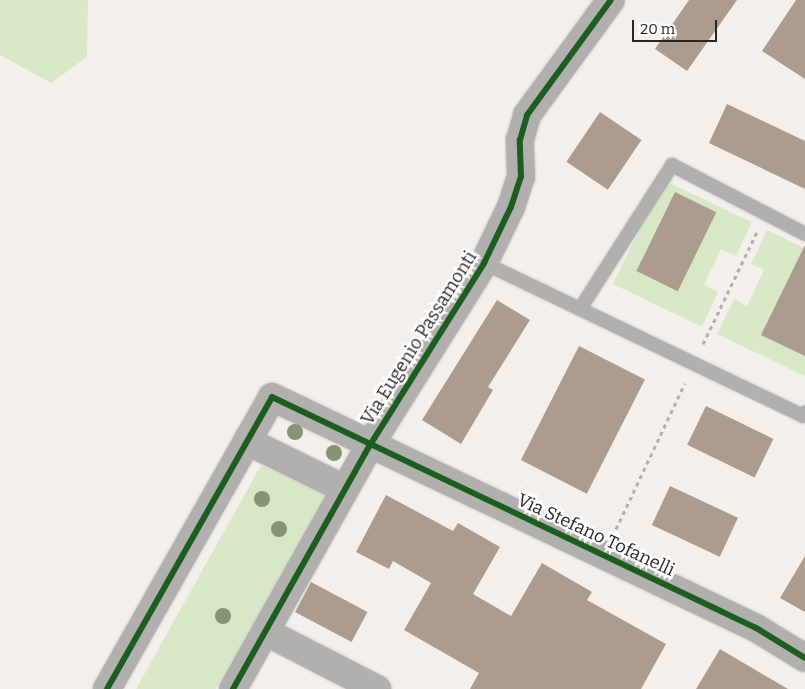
<!DOCTYPE html>
<style>
body{margin:0}
#map{position:relative;width:805px;height:689px;overflow:hidden;background:#f5efeb;font-family:Bitter,serif}
div>[style]{position:absolute}
[style*='--x']{left:calc(var(--x)*1px);top:calc(var(--y)*1px);width:calc(var(--w)*1px);rotate:calc(var(--a)*1deg)}
.green>*{inset:0;background:#d8e8c7}
.building>*{inset:0;background:#ac9c8f;transform-origin:0 0}
.path>*{height:3px;margin-top:-1.5px;transform-origin:0;background:repeating-linear-gradient(90deg,#b2afae 0 4px,transparent 0 8px)}
.roads{filter:drop-shadow(0 0 1px #d0cbc8) drop-shadow(0 0 1px #d0cbc8)}
.service>*{height:14px;margin:-7px;padding:0 7px;transform-origin:7px;border-radius:7px;background:#b2b0af}
.minor>*{height:28px;margin:-14px;padding:0 14px;transform-origin:14px;border-radius:14px;background:#b2b0af}
.cycleway>*{height:6px;margin:-3px;padding:0 3px;transform-origin:3px;border-radius:3px;background:#1b5e20}
.trees>*{width:16px;height:16px;margin:-8px;border-radius:50%;background:#869374}
span{translate:-50% -50%;white-space:nowrap;text-align:center;line-height:1.15;-webkit-text-stroke:5px #fefefe;paint-order:stroke}
.street-label{font-size:18px;color:#2a2624}
.scale{position:absolute;left:632px;top:20px;width:85px;height:22px;box-sizing:border-box;border:2px solid #2a2624;border-top:0;padding-left:6px;font-size:15px;line-height:18px;white-space:nowrap;color:#2a2624;-webkit-text-stroke:4px #fefefe;paint-order:stroke}
</style>
<div id="map">
<div class="green">
<i style="clip-path:polygon(0 0,88px 0,87px 57px,51px 83px,0 55px)"></i>
<i style="clip-path:polygon(663px 180px,752px 222px,736px 256px,721px 249px,704px 285px,718px 292px,702px 327px,613px 284px)"></i>
<i style="clip-path:polygon(767px 230px,805px 248px,805px 376px,717px 334px,734px 299px,747px 306px,764px 270px,751px 264px)"></i>
<i style="clip-path:polygon(261px 465px,327px 495px,216px 689px,136px 689px)"></i>
</div>
<div class="building">
<i style="clip-path:polygon(689px 0,737px 0,687px 71px,655px 49px)"></i>
<i style="clip-path:polygon(796px 0,805px 0,805px 79px,762px 51px)"></i>
<i style="clip-path:polygon(727px 104px,805px 141px,805px 189px,709px 143px)"></i>
<i style="left:600px;top:112px;width:50px;height:60px;rotate:34deg"></i>
<i style="left:675px;top:192px;width:46px;height:88px;rotate:26deg"></i>
<i style="clip-path:polygon(805px 245px,805px 356px,761px 335px)"></i>
<i style="clip-path:polygon(497px 300px,530px 320px,488px 387px,493px 390px,461px 444px,422px 420px)"></i>
<i style="left:579px;top:346px;width:74px;height:128px;rotate:27deg"></i>
<i style="left:706px;top:406px;width:75px;height:43px;rotate:26deg"></i>
<i style="left:670px;top:486px;width:75px;height:43px;rotate:25deg"></i>
<i style="clip-path:polygon(386px 495px,453px 531px,458px 523px,500px 547px,473px 594px,511px 616px,542px 563px,592px 592px,587px 600px,666px 644px,641px 689px,470px 689px,479px 673px,404px 630px,431px 583px,393px 561px,389px 569px,356px 552px)"></i>
<i style="clip-path:polygon(805px 556px,805px 612px,780px 598px)"></i>
<i style="left:311px;top:582px;width:64px;height:34px;rotate:28deg"></i>
<i style="clip-path:polygon(720px 649px,788px 689px,696px 689px)"></i>
</div>
<div class="path">
<i style="--x:703;--y:344;--w:124;--a:-64.3"></i>
<i style="--x:616;--y:529;--w:161;--a:-64.7"></i>
</div>
<div class="roads">
<div class="service">
<i style="--x:484;--y:263;--w:354;--a:25.6"></i>
<i style="--x:803;--y:416;--w:4;--a:-63"></i>
<i style="--x:580;--y:309;--w:171;--a:-57.4"></i>
<i style="--x:672;--y:165;--w:150;--a:27.4"></i>
</div>
<div class="minor">
<i style="--x:247;--y:441;--w:109;--a:26.1"></i>
<i style="--x:266;--y:632;--w:125;--a:27.2"></i>
<i style="--x:107;--y:689;--w:335;--a:-60.5"></i>
<i style="--x:272;--y:397;--w:536;--a:25.51"></i>
<i style="--x:756;--y:628;--w:57;--a:31.5"></i>
<i style="--x:233;--y:689;--w:280;--a:-60.7"></i>
<i style="--x:370;--y:445;--w:215;--a:-57.9"></i>
<i style="--x:484;--y:263;--w:62;--a:-64.3"></i>
<i style="--x:511;--y:207;--w:32;--a:-72"></i>
<i style="--x:521;--y:177;--w:37;--a:-92"></i>
<i style="--x:520;--y:140;--w:26;--a:-74"></i>
<i style="--x:527;--y:115;--w:142;--a:-53.9"></i>
</div>
</div>
<div class="cycleway">
<i style="--x:107;--y:689;--w:335;--a:-60.5"></i>
<i style="--x:272;--y:397;--w:536;--a:25.51"></i>
<i style="--x:756;--y:628;--w:57;--a:31.5"></i>
<i style="--x:233;--y:689;--w:280;--a:-60.7"></i>
<i style="--x:370;--y:445;--w:215;--a:-57.9"></i>
<i style="--x:484;--y:263;--w:62;--a:-64.3"></i>
<i style="--x:511;--y:207;--w:32;--a:-72"></i>
<i style="--x:521;--y:177;--w:37;--a:-92"></i>
<i style="--x:520;--y:140;--w:26;--a:-74"></i>
<i style="--x:527;--y:115;--w:142;--a:-53.9"></i>
</div>
<div class="trees">
<i style="left:295px;top:432px"></i>
<i style="left:334px;top:453px"></i>
<i style="left:262px;top:499px"></i>
<i style="left:279px;top:529px"></i>
<i style="left:223px;top:616px"></i>
</div>
<div class="street-label">
<span style="left:419px;top:338px;rotate:-58deg">Via Eugenio Passamonti</span>
<span style="left:596px;top:535px;rotate:25deg">Via Stefano Tofanelli</span>
</div>
<div class="scale">20 m</div>
</div>
